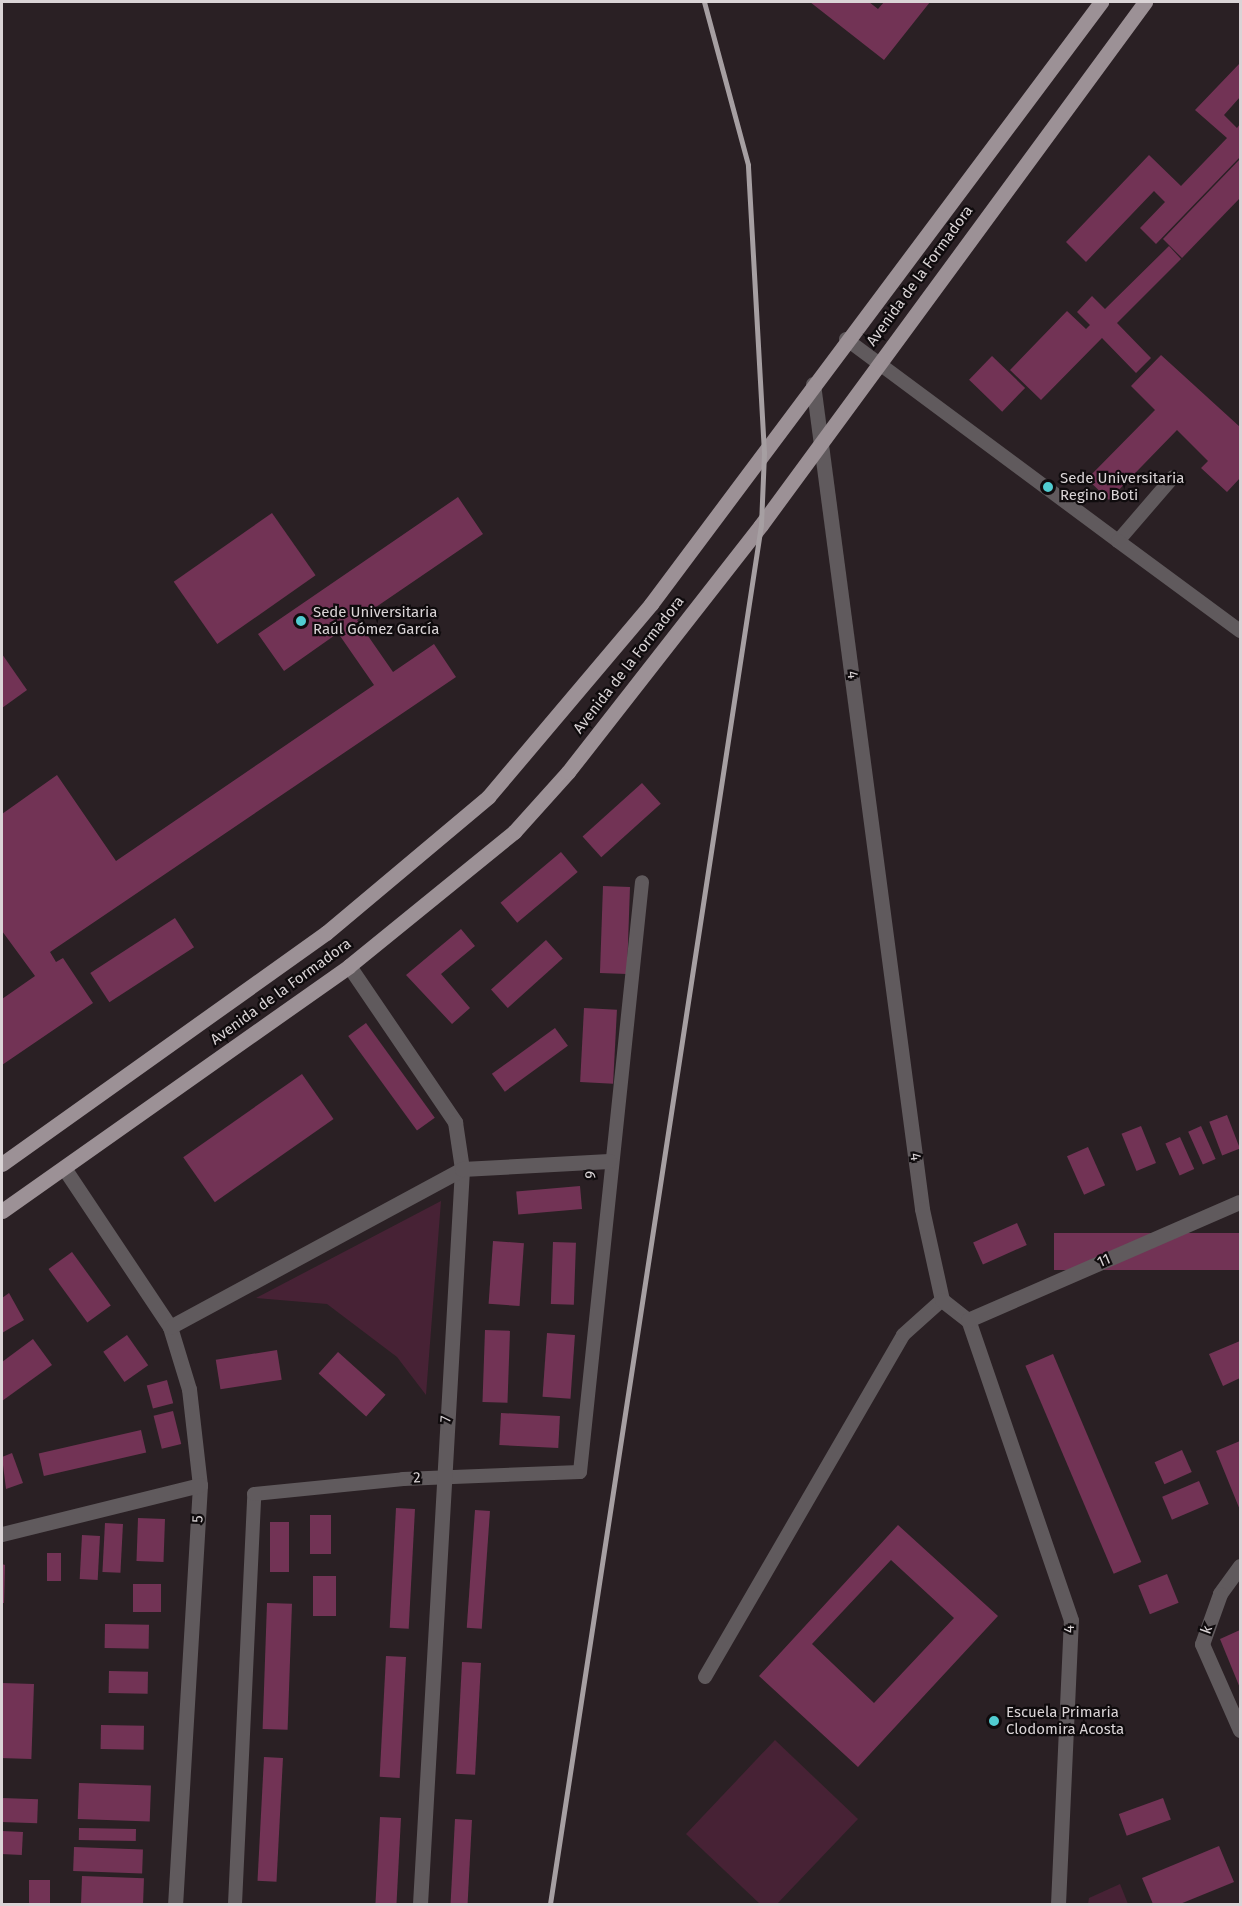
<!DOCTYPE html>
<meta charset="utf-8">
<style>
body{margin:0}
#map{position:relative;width:1242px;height:1906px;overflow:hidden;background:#2a2024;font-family:"Fira Sans",sans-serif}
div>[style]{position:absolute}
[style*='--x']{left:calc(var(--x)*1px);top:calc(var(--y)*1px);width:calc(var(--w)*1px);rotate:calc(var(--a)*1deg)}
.green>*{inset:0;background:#472235}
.building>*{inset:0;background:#723355;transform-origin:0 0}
.service>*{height:14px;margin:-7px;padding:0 7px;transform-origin:7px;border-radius:7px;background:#605a5d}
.minor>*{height:15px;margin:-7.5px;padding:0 7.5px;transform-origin:7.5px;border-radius:7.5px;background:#605a5d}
.tertiary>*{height:15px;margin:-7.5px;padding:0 7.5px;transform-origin:7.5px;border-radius:7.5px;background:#605a5d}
.primary>*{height:15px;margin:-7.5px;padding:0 7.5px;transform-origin:7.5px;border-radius:7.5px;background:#9c9196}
.rail>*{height:4.5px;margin:-2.25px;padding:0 2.25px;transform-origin:2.25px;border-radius:2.25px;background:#a69fa2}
.dots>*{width:16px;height:16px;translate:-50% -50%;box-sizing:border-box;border:3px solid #0f0b0d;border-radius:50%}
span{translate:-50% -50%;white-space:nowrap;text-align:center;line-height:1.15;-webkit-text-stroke:4.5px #0f0b0d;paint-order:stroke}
.street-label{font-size:15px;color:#dad4d6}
.poi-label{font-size:15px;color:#dad4d6}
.left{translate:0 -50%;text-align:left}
.frame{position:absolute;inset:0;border:3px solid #dad4d6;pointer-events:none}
</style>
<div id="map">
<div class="green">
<i style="clip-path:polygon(441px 1201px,426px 1395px,397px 1357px,327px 1304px,256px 1298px)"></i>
<i style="clip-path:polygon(775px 1740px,858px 1819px,777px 1904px,760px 1904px,686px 1834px)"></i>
<i style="clip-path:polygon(1120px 1884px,1128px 1904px,1088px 1904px,1089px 1898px)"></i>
</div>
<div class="building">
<i style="clip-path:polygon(810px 2px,869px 2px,878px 9px,884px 2px,930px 2px,884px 60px)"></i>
<i style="clip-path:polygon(1240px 63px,1240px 97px,1224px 115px,1237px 128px,1240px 124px,1240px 157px,1156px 244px,1140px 228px,1165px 202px,1154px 191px,1086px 262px,1066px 242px,1149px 155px,1181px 186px,1227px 138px,1195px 110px)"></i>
<i style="clip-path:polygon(1240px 159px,1240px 198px,1182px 258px,1163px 239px)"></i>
<i style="clip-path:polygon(1169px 246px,1181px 259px,1117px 323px,1151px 358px,1136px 373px,1102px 338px,1041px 400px,1010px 370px,1067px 311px,1086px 329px,1090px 325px,1077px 312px,1092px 296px,1105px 309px)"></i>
<i style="clip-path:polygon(1161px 355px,1240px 427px,1240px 478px,1227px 492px,1201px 468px,1208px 461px,1177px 430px,1109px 500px,1087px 479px,1155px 410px,1131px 386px)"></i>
<i style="left:992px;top:356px;width:46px;height:33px;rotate:44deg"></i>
<i style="clip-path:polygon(458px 497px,483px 534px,357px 620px,393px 672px,434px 644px,456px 677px,50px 952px,56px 962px,63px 958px,93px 1003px,2px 1065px,2px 999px,35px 976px,2px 931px,2px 814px,57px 775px,116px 861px,374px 685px,338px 633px,284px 671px,258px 634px)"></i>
<i style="left:272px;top:513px;width:76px;height:120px;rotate:55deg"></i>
<i style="clip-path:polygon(2px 654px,27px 690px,2px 708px)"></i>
<i style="left:642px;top:783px;width:28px;height:80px;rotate:48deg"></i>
<i style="left:561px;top:852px;width:26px;height:79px;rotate:50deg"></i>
<i style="left:603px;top:886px;width:27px;height:87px;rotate:2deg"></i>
<i style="left:175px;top:918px;width:35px;height:101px;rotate:57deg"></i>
<i style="clip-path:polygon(461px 929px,475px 946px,441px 974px,470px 1008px,452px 1024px,406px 975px)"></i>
<i style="left:546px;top:940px;width:25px;height:74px;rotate:48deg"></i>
<i style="left:584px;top:1008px;width:33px;height:74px;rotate:3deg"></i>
<i style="left:366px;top:1023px;width:117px;height:22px;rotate:54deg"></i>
<i style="left:555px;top:1028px;width:22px;height:78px;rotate:54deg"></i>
<i style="left:302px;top:1074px;width:55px;height:145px;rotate:55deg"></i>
<i style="left:1227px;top:1115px;width:36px;height:19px;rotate:69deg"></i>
<i style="left:1141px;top:1126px;width:40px;height:21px;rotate:68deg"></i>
<i style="left:1201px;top:1126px;width:36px;height:14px;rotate:66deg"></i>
<i style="left:1180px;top:1137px;width:35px;height:16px;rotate:66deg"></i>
<i style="left:1088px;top:1147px;width:42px;height:23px;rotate:66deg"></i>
<i style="left:580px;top:1186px;width:23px;height:64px;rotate:85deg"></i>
<i style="left:1017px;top:1223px;width:24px;height:48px;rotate:66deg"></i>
<i style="left:1240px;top:1233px;width:37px;height:186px;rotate:90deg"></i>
<i style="left:493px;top:1241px;width:31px;height:63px;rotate:4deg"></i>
<i style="left:553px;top:1242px;width:23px;height:62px;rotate:2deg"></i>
<i style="left:72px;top:1252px;width:66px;height:29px;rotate:54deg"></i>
<i style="clip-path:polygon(9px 1293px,24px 1320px,2px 1333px,2px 1298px)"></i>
<i style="left:485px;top:1330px;width:25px;height:72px;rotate:2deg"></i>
<i style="left:547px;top:1333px;width:28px;height:64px;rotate:4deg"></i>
<i style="left:127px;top:1335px;width:37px;height:29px;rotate:55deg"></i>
<i style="clip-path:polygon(33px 1339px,52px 1365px,2px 1401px,2px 1362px)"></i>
<i style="clip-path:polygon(1240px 1341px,1240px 1378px,1223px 1386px,1209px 1354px)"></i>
<i style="left:277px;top:1350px;width:30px;height:62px;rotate:81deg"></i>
<i style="left:338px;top:1352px;width:64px;height:29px;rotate:42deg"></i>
<i style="left:1053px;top:1354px;width:226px;height:30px;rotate:67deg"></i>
<i style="left:167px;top:1380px;width:24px;height:21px;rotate:75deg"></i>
<i style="left:173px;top:1411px;width:34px;height:20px;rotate:76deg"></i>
<i style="left:501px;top:1413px;width:59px;height:32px;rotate:3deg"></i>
<i style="left:141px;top:1430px;width:23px;height:105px;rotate:77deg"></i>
<i style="clip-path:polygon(1240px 1441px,1240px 1510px,1216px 1451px)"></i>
<i style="left:1182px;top:1450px;width:24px;height:30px;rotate:66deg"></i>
<i style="clip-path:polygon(12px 1453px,23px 1483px,6px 1489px,2px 1457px)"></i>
<i style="left:1199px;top:1481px;width:25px;height:40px;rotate:67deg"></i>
<i style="left:396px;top:1508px;width:19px;height:120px;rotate:3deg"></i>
<i style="left:475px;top:1510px;width:15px;height:118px;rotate:4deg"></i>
<i style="left:310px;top:1515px;width:21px;height:39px"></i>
<i style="left:138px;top:1518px;width:27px;height:43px;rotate:2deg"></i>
<i style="left:289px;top:1522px;width:50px;height:19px;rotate:90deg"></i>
<i style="left:105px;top:1523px;width:18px;height:49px;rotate:3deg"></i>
<i style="clip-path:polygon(evenodd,898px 1525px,998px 1616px,858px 1767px,759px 1676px,898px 1525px,891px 1560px,954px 1618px,874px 1703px,812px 1644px,891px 1560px)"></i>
<i style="left:82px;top:1535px;width:18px;height:44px;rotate:3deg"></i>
<i style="left:47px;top:1553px;width:14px;height:28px"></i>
<i style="clip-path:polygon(2px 1564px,5px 1565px,4px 1603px,2px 1603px)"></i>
<i style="left:1167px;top:1574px;width:31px;height:31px;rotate:68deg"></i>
<i style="left:313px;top:1576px;width:23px;height:40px"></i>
<i style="left:161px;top:1584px;width:28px;height:28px;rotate:90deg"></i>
<i style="left:267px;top:1603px;width:25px;height:126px;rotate:2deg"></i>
<i style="left:105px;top:1624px;width:44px;height:24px;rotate:1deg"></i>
<i style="clip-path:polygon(1240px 1630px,1240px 1688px,1220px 1639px)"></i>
<i style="left:386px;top:1656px;width:20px;height:121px;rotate:3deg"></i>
<i style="left:462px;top:1662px;width:19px;height:112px;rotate:3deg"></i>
<i style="left:109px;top:1671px;width:39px;height:22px;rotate:1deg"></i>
<i style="left:2px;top:1683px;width:32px;height:75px;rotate:2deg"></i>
<i style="left:101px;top:1725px;width:43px;height:24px;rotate:1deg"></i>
<i style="left:264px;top:1757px;width:19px;height:124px;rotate:3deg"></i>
<i style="left:79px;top:1783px;width:72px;height:36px;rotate:2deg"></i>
<i style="left:2px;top:1798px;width:36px;height:24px;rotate:2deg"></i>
<i style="left:1163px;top:1798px;width:23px;height:47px;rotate:70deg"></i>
<i style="left:380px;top:1817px;width:21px;height:87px;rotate:3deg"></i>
<i style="left:455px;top:1819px;width:17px;height:85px;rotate:3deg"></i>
<i style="left:79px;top:1828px;width:57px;height:12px;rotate:1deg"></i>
<i style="left:2px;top:1831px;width:21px;height:23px;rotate:3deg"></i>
<i style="clip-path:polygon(1219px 1846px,1234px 1882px,1180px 1904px,1153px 1904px,1142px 1878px)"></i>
<i style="left:74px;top:1847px;width:69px;height:24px;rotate:2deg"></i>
<i style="left:82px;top:1876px;width:62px;height:28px;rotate:2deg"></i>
<i style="left:29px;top:1880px;width:21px;height:23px"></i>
</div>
<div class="service">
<i style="--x:846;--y:339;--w:339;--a:36.6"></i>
<i style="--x:1118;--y:541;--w:84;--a:-49.3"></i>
<i style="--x:1118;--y:541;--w:152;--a:36.4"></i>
<i style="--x:705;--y:1677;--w:395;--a:-59.9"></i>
<i style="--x:903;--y:1335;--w:52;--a:-41.9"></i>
<i style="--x:235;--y:1904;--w:410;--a:-87.3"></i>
<i style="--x:254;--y:1494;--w:150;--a:-5.7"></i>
<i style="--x:403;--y:1479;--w:177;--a:-2.3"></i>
<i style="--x:580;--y:1472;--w:593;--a:-84"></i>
</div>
<div class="minor">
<i style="--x:813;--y:384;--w:832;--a:82.47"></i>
<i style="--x:922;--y:1209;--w:93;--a:77.6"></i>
<i style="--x:942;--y:1300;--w:33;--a:38"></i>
<i style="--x:349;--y:966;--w:189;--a:55.8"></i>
<i style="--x:455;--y:1122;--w:48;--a:81.5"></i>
<i style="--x:462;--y:1169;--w:736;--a:93.27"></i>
<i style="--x:64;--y:1168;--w:191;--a:56.3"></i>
<i style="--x:170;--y:1327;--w:65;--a:73"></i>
<i style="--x:189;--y:1389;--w:97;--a:83.5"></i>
<i style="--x:200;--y:1485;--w:420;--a:93.4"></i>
<i style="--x:170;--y:1327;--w:332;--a:-28.4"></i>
<i style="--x:462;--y:1169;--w:147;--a:-3.1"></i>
<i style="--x:2;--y:1534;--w:204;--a:-13.9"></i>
<i style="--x:1240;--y:1566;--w:34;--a:126"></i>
<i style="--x:1220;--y:1594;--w:53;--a:109.8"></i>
<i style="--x:1202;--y:1644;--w:94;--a:66.2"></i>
</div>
<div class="tertiary">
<i style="--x:1058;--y:1904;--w:284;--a:-87.4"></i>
<i style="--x:1071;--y:1620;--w:317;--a:-108.9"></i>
<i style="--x:968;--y:1320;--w:296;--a:-23.5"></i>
</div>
<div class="primary">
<i style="--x:2;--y:1164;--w:398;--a:-35.5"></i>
<i style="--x:326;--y:933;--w:212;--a:-40"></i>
<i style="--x:488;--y:797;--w:253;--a:-49.8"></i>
<i style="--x:651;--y:604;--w:752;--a:-53.22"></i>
<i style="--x:2;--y:1211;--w:425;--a:-35.2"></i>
<i style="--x:349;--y:966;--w:213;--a:-39.1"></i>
<i style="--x:514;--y:832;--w:81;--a:-48"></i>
<i style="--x:568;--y:772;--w:313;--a:-52"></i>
<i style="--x:761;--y:525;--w:649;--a:-53.71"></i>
</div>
<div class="rail">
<i style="--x:550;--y:1904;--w:1395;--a:-81.3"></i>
<i style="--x:761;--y:525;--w:72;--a:-87.6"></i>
<i style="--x:764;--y:453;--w:288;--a:-93.2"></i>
<i style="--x:748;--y:165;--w:169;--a:-105.1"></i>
</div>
<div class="dots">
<i style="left:1048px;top:487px;background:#51ccd1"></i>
<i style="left:301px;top:621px;background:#51ccd1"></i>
<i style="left:994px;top:1721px;background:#51ccd1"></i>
</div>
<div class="street-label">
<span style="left:920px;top:276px;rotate:-54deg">Avenida de la Formadora</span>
<span style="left:629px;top:665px;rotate:-52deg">Avenida de la Formadora</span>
<span style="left:852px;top:675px;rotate:83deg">4</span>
<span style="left:281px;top:992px;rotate:-36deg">Avenida de la Formadora</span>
<span style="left:915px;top:1157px;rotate:83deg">4</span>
<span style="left:591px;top:1175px;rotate:-85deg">9</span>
<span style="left:1104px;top:1261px;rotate:-23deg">11</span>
<span style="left:446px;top:1419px;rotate:-86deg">7</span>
<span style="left:417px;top:1478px;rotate:-3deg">2</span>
<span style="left:198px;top:1519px;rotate:-87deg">5</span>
<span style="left:1070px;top:1629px;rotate:-90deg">4</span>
<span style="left:1207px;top:1630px;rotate:-70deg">k</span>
</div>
<div class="poi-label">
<span class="left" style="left:1060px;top:487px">Sede Universitaria<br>Regino Boti</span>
<span class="left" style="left:313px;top:621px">Sede Universitaria<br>Raúl Gómez García</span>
<span class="left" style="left:1006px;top:1721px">Escuela Primaria<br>Clodomira Acosta</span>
</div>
<div class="frame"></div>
</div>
